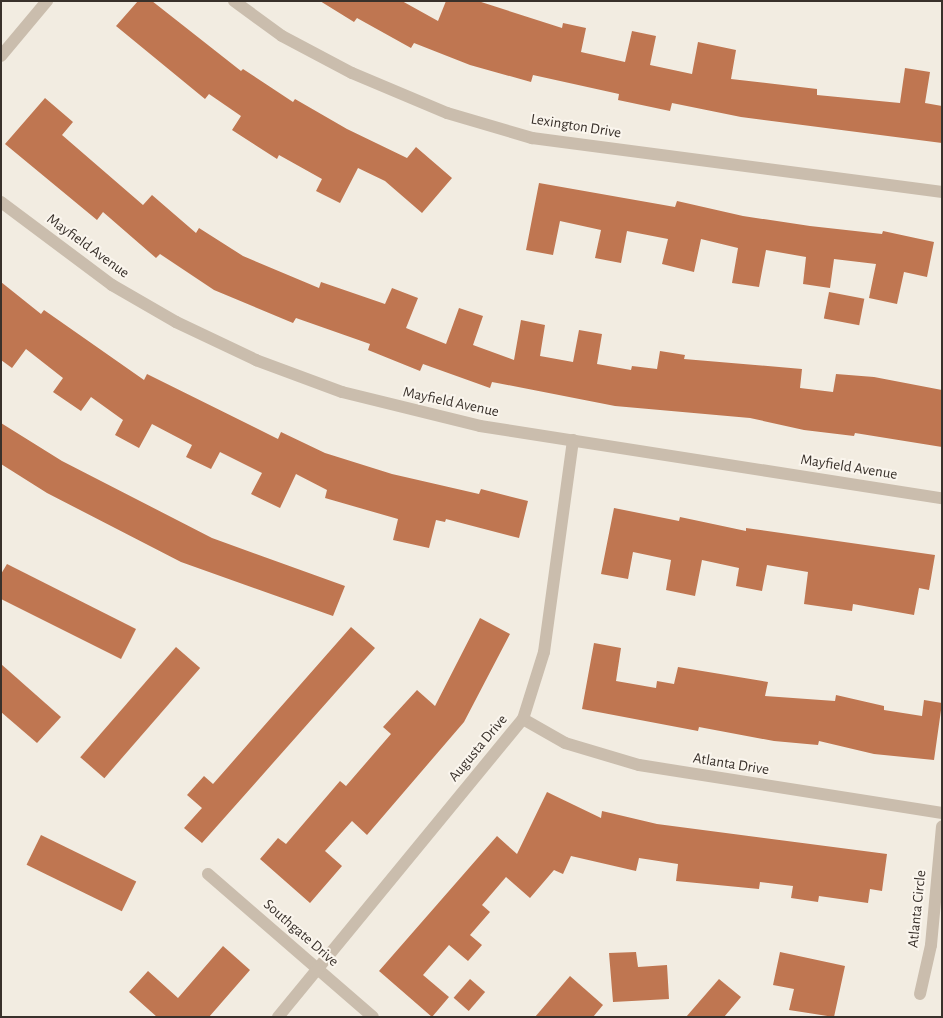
<!DOCTYPE html>
<style>
body{margin:0}
#map{position:relative;width:943px;height:1018px;overflow:hidden;background:#f2ece1;font-family:"Alegreya Sans",sans-serif}
div>[style]{position:absolute}
[style*='--x']{left:calc(var(--x)*1px);top:calc(var(--y)*1px);width:calc(var(--w)*1px);rotate:calc(var(--a)*1deg)}
.building>*{inset:0;background:#bf7651;transform-origin:0 0}
.minor>*{height:12px;margin:-6px;padding:0 6px;transform-origin:6px;border-radius:6px;background:#cabdad}
.tertiary>*{height:12px;margin:-6px;padding:0 6px;transform-origin:6px;border-radius:6px;background:#cabdad}
span{translate:-50% -50%;white-space:nowrap;text-align:center;line-height:1.15;-webkit-text-stroke:4px #faf5ed;paint-order:stroke}
.street-label{font-size:15px;color:#39312b}
.frame{position:absolute;inset:0;border:2px solid #39312b;pointer-events:none}
</style>
<div id="map">
<div class="building">
<i style="clip-path:polygon(138px 1px,152px 1px,241px 71px,243px 69px,293px 102px,295px 99px,347px 129px,407px 158px,416px 147px,452px 178px,422px 213px,385px 181px,358px 168px,340px 203px,316px 191px,322px 179px,279px 155px,277px 159px,232px 130px,241px 116px,209px 94px,205px 99px,116px 26px)"></i>
<i style="clip-path:polygon(320px 1px,402px 1px,438px 21px,446px 1px,478px 1px,562px 28px,563px 23px,586px 28px,581px 52px,625px 62px,632px 31px,656px 36px,650px 65px,692px 74px,698px 42px,736px 50px,731px 79px,817px 89px,817px 95px,900px 103px,905px 68px,930px 72px,925px 103px,942px 106px,942px 143px,741px 117px,672px 103px,670px 111px,618px 100px,619px 94px,533px 75px,531px 82px,470px 65px,414px 43px,411px 48px,357px 18px,354px 22px)"></i>
<i style="clip-path:polygon(45px 98px,73px 122px,62px 135px,143px 205px,152px 195px,196px 233px,199px 228px,243px 256px,319px 288px,321px 282px,385px 304px,392px 288px,418px 298px,406px 328px,446px 344px,459px 308px,483px 316px,473px 345px,514px 360px,521px 320px,545px 325px,540px 356px,573px 362px,579px 330px,602px 334px,597px 364px,631px 370px,632px 366px,657px 369px,660px 351px,685px 355px,684px 359px,802px 369px,800px 388px,833px 392px,836px 374px,874px 377px,942px 390px,942px 447px,855px 433px,854px 436px,804px 430px,750px 418px,615px 406px,492px 382px,490px 388px,423px 364px,420px 371px,368px 350px,370px 344px,296px 318px,293px 323px,214px 290px,160px 254px,156px 258px,103px 212px,97px 220px,5px 144px)"></i>
<i style="clip-path:polygon(539px 183px,675px 207px,677px 201px,743px 216px,810px 226px,882px 234px,883px 231px,934px 242px,927px 277px,904px 272px,897px 304px,869px 298px,876px 264px,834px 259px,830px 288px,803px 284px,806px 257px,766px 250px,759px 287px,732px 283px,738px 248px,701px 239px,694px 272px,662px 264px,668px 239px,627px 231px,621px 263px,595px 258px,601px 230px,560px 221px,553px 255px,526px 250px)"></i>
<i style="clip-path:polygon(1px 282px,41px 314px,44px 310px,144px 380px,147px 374px,278px 439px,281px 432px,325px 453px,392px 474px,479px 494px,481px 489px,528px 501px,519px 538px,446px 519px,445px 522px,436px 520px,429px 548px,393px 540px,398px 519px,325px 498px,327px 490px,296px 474px,280px 508px,251px 494px,262px 473px,220px 452px,211px 469px,186px 457px,192px 445px,152px 424px,139px 448px,115px 435px,123px 420px,91px 397px,81px 411px,53px 392px,63px 378px,26px 349px,12px 368px,1px 360px)"></i>
<i style="left:829px;top:292px;width:36px;height:27px;rotate:11deg"></i>
<i style="clip-path:polygon(1px 423px,62px 461px,212px 538px,345px 586px,333px 616px,181px 562px,47px 493px,1px 464px)"></i>
<i style="clip-path:polygon(614px 508px,679px 521px,680px 517px,746px 531px,746px 528px,935px 555px,929px 590px,919px 588px,914px 615px,853px 604px,852px 611px,804px 604px,808px 572px,767px 565px,762px 591px,736px 586px,739px 568px,702px 560px,695px 596px,666px 590px,671px 560px,633px 552px,628px 579px,601px 574px)"></i>
<i style="clip-path:polygon(7px 564px,136px 629px,121px 659px,1px 599px,1px 574px)"></i>
<i style="clip-path:polygon(480px 618px,510px 634px,464px 722px,367px 835px,352px 821px,325px 851px,342px 866px,310px 903px,260px 859px,278px 838px,286px 844px,340px 781px,346px 786px,391px 734px,383px 727px,417px 690px,435px 706px)"></i>
<i style="clip-path:polygon(351px 627px,375px 648px,202px 843px,184px 828px,202px 808px,187px 795px,204px 776px,213px 784px)"></i>
<i style="clip-path:polygon(594px 643px,621px 648px,616px 681px,656px 688px,657px 681px,674px 684px,678px 667px,768px 682px,765px 696px,835px 701px,836px 695px,884px 706px,884px 710px,922px 716px,924px 700px,942px 703px,934px 760px,874px 754px,819px 741px,818px 745px,774px 741px,699px 727px,698px 731px,582px 709px)"></i>
<i style="left:176px;top:647px;width:32px;height:146px;rotate:41deg"></i>
<i style="clip-path:polygon(1px 664px,61px 717px,37px 743px,1px 712px)"></i>
<i style="clip-path:polygon(547px 792px,601px 818px,602px 811px,657px 824px,887px 854px,882px 891px,870px 889px,868px 903px,819px 896px,818px 902px,791px 898px,793px 886px,760px 882px,759px 889px,676px 881px,678px 864px,639px 858px,636px 871px,571px 856px,563px 874px,554px 870px,530px 898px,506px 877px,482px 905px,490px 912px,470px 935px,482px 945px,468px 961px,449px 945px,423px 975px,449px 997px,432px 1017px,379px 971px,497px 836px,517px 854px)"></i>
<i style="left:41px;top:835px;width:106px;height:33px;rotate:26deg"></i>
<i style="clip-path:polygon(223px 946px,250px 970px,209px 1017px,157px 1017px,129px 992px,148px 971px,178px 998px)"></i>
<i style="clip-path:polygon(636px 952px,638px 967px,667px 965px,669px 999px,613px 1002px,609px 953px)"></i>
<i style="clip-path:polygon(780px 952px,845px 966px,834px 1017px,789px 1010px,794px 989px,773px 985px)"></i>
<i style="clip-path:polygon(570px 976px,603px 1005px,593px 1017px,535px 1017px)"></i>
<i style="left:470px;top:979px;width:20px;height:25px;rotate:41deg"></i>
<i style="clip-path:polygon(719px 979px,741px 997px,724px 1017px,686px 1017px)"></i>
</div>
<div class="minor">
<i style="--x:234;--y:1;--w:59;--a:36.1"></i>
<i style="--x:282;--y:36;--w:79;--a:27.9"></i>
<i style="--x:352;--y:73;--w:103;--a:22.8"></i>
<i style="--x:447;--y:113;--w:89;--a:16.4"></i>
<i style="--x:532;--y:138;--w:414;--a:7.5"></i>
<i style="--x:1;--y:202;--w:139;--a:36.8"></i>
<i style="--x:112;--y:285;--w:74;--a:30"></i>
<i style="--x:176;--y:322;--w:89;--a:25.4"></i>
<i style="--x:256;--y:360;--w:92;--a:20.4"></i>
<i style="--x:342;--y:392;--w:142;--a:13.8"></i>
<i style="--x:480;--y:426;--w:468;--a:8.9"></i>
<i style="--x:523;--y:719;--w:48;--a:29.7"></i>
<i style="--x:565;--y:743;--w:77;--a:16.6"></i>
<i style="--x:639;--y:765;--w:307;--a:9"></i>
<i style="--x:208;--y:874;--w:218;--a:40.9"></i>
<i style="--x:920;--y:994;--w:50;--a:-77.3"></i>
<i style="--x:931;--y:945;--w:119;--a:-84.7"></i>
<i style="--x:278;--y:1017;--w:386;--a:-50.6"></i>
<i style="--x:523;--y:719;--w:70;--a:-72.6"></i>
<i style="--x:544;--y:652;--w:214;--a:-82.2"></i>
</div>
<div class="tertiary">
<i style="--x:1;--y:56;--w:72;--a:-50.1"></i>
</div>
<div class="street-label">
<span style="left:576px;top:126px;rotate:9deg">Lexington Drive</span>
<span style="left:88px;top:246px;rotate:36deg">Mayfield Avenue</span>
<span style="left:451px;top:402px;rotate:12deg">Mayfield Avenue</span>
<span style="left:849px;top:467px;rotate:9deg">Mayfield Avenue</span>
<span style="left:478px;top:748px;rotate:-50deg">Augusta Drive</span>
<span style="left:731px;top:764px;rotate:9deg">Atlanta Drive</span>
<span style="left:917px;top:909px;rotate:-84deg">Atlanta Circle</span>
<span style="left:301px;top:933px;rotate:41deg">Southgate Drive</span>
</div>
<div class="frame"></div>
</div>
